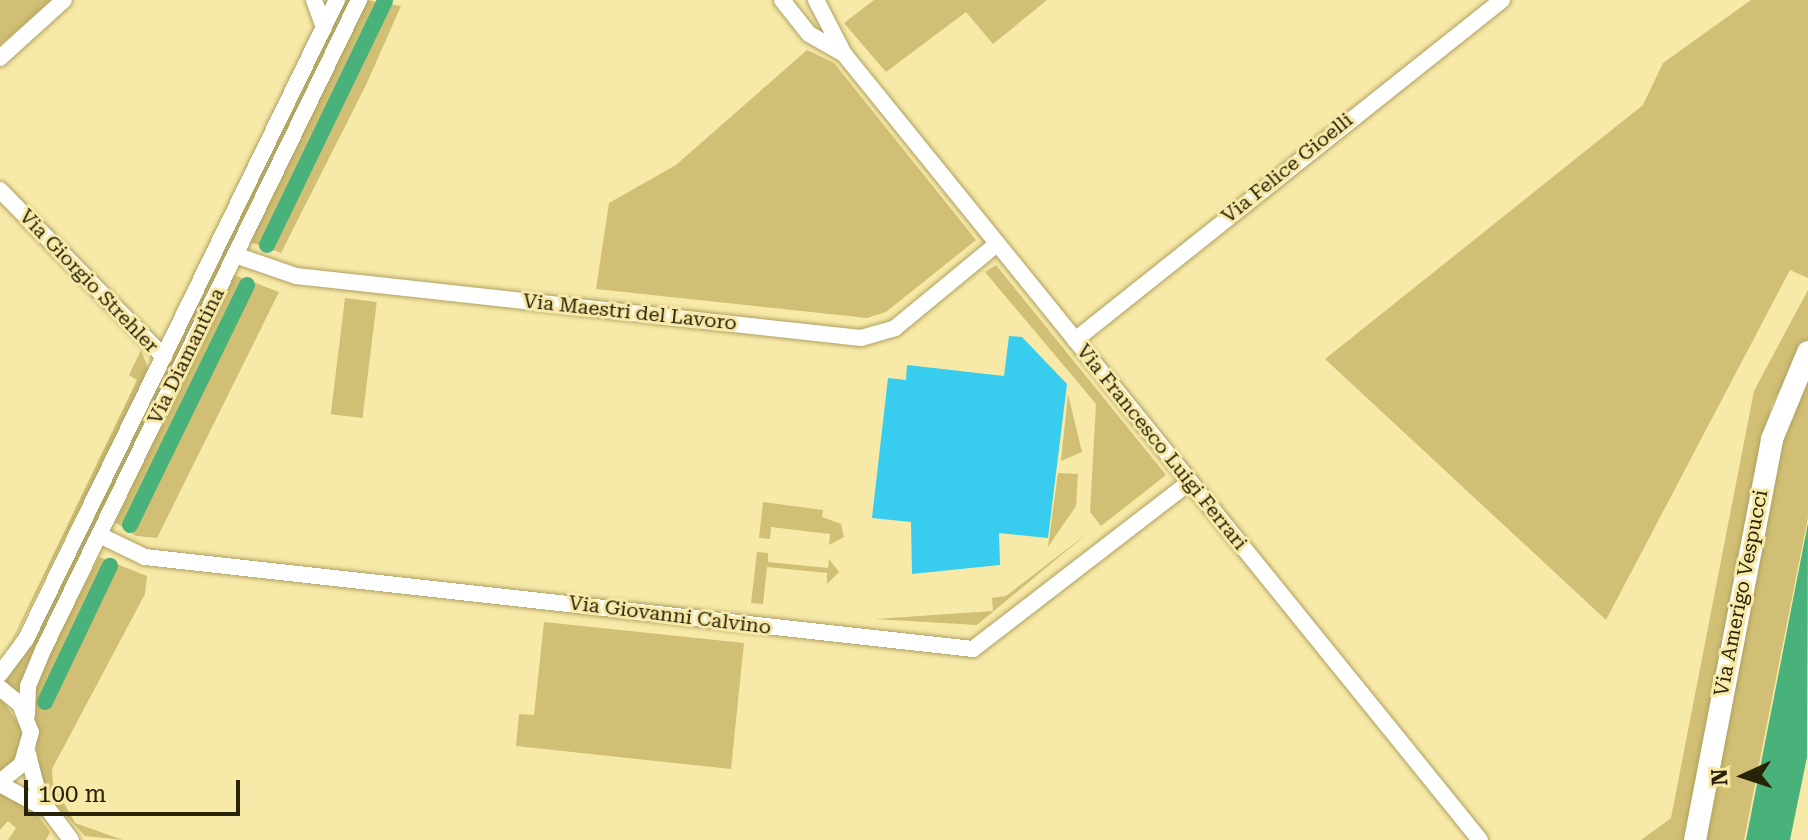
<!DOCTYPE html>
<style>
body{margin:0}
#map{position:relative;width:1808px;height:840px;overflow:hidden;background:#f7e9a7;font-family:"Roboto Serif",serif}
div>[style]{position:absolute}
[style*='--x']{left:calc(var(--x)*1px);top:calc(var(--y)*1px);width:calc(var(--w)*1px);rotate:calc(var(--a)*1deg)}
.green>*{inset:0;background:#d0bf74;transform-origin:0 0}
.water>*{inset:0;background:#49b27b}
.canal>*{height:16px;margin:-8px;padding:0 8px;transform-origin:8px;border-radius:8px;background:#49b27b}
.building>*{inset:0;background:#38ccee}
.roads{filter:drop-shadow(0 0 2px #aea061) drop-shadow(0 0 2px #aea061)}
.minor>*{height:16px;margin:-8px;padding:0 8px;transform-origin:8px;border-radius:8px;background:#fff}
.secondary>*{height:22px;margin:-11px;padding:0 11px;transform-origin:11px;border-radius:11px;background:#fff}
span{translate:-50% -50%;white-space:nowrap;text-align:center;line-height:1.15;-webkit-text-stroke:6px #f7e9a7;paint-order:stroke}
.street-label{font-size:20px;color:#282208}
.north{position:absolute;left:1704px;top:736px;width:80px;height:80px;-webkit-text-stroke:6px #f7e9a7;paint-order:stroke;rotate:267deg;font-size:22px;font-weight:700;line-height:32px;text-align:center;color:#282208}
.north::after{content:'';display:block;margin:auto;width:28px;height:36px;background:#282208;clip-path:polygon(50% 0,100% 100%,50% 72%,0 100%)}
.scale{position:absolute;left:24px;top:780px;width:216px;height:36px;box-sizing:border-box;border:4px solid #282208;border-top:0;padding-left:10px;font-size:24px;line-height:28px;white-space:nowrap;color:#282208;-webkit-text-stroke:6px #f7e9a7;paint-order:stroke}
</style>
<div id="map">
<div class="green">
<i style="clip-path:polygon(0 0,52px 0,0 45px)"></i>
<i style="clip-path:polygon(344px 0,351px 0,19px 692px,3px 682px,28px 651px)"></i>
<i style="clip-path:polygon(367px 0,401px 6px,366px 85px,281px 253px,250px 242px)"></i>
<i style="clip-path:polygon(874px 0,1047px 0,993px 44px,966px 12px,886px 72px,844px 23px)"></i>
<i style="clip-path:polygon(1751px 0,1808px 0,1808px 278px,1790px 270px,1606px 620px,1325px 359px,1643px 105px,1663px 63px)"></i>
<i style="clip-path:polygon(807px 50px,834px 63px,976px 240px,886px 312px,867px 318px,596px 289px,609px 203px,676px 165px)"></i>
<i style="clip-path:polygon(996px 265px,1166px 475px,1101px 526px,1090px 512px,1096px 404px,985px 272px)"></i>
<i style="clip-path:polygon(234px 275px,279px 292px,157px 538px,136px 536px,115px 522px)"></i>
<i style="clip-path:polygon(1808px 290px,1808px 342px,1771px 405px,1687px 840px,1641px 840px,1671px 818px,1754px 391px)"></i>
<i style="left:345px;top:298px;width:32px;height:117px;rotate:7deg"></i>
<i style="clip-path:polygon(141px 350px,149px 371px,0 666px,137px 380px,129px 375px)"></i>
<i style="clip-path:polygon(1808px 373px,1808px 517px,1744px 840px,1705px 840px,1784px 434px)"></i>
<i style="clip-path:polygon(1068px 394px,1082px 452px,1061px 461px)"></i>
<i style="clip-path:polygon(1058px 473px,1078px 474px,1076px 506px,1048px 547px)"></i>
<i style="clip-path:polygon(763px 502px,823px 510px,822px 517px,841px 524px,844px 537px,829px 545px,830px 534px,771px 527px,770px 539px,759px 538px)"></i>
<i style="clip-path:polygon(1088px 533px,977px 625px,875px 619px,993px 611px,992px 598px,1006px 596px)"></i>
<i style="clip-path:polygon(757px 552px,768px 553px,768px 562px,828px 568px,829px 559px,839px 572px,827px 584px,827px 573px,767px 567px,763px 604px,751px 603px)"></i>
<i style="clip-path:polygon(99px 557px,147px 576px,145px 594px,52px 769px,53px 783px,75px 823px,123px 840px,85px 836px,51px 800px,39px 770px,32px 704px,37px 679px)"></i>
<i style="clip-path:polygon(544px 622px,744px 643px,731px 769px,516px 746px,519px 714px,534px 715px)"></i>
<i style="clip-path:polygon(0 696px,24px 732px,17px 760px,0 775px)"></i>
<i style="clip-path:polygon(0 794px,33px 809px,50px 832px,46px 840px,8px 840px,16px 828px,8px 821px,0 830px)"></i>
</div>
<div class="water">
<i style="clip-path:polygon(1808px 523px,1807px 757px,1790px 840px,1746px 840px)"></i>
</div>
<div class="canal">
<i style="--x:267;--y:245;--w:271;--a:-64.2"></i>
<i style="--x:130;--y:525;--w:267;--a:-64"></i>
<i style="--x:45;--y:702;--w:151;--a:-64.5"></i>
</div>
<div class="building">
<i style="clip-path:polygon(1009px 336px,1022px 337px,1067px 384px,1048px 538px,999px 533px,1000px 565px,912px 574px,911px 522px,872px 518px,888px 378px,906px 380px,907px 365px,1004px 376px)"></i>
</div>
<div class="roads">
<div class="minor">
<i style="--x:314;--y:0;--w:29;--a:70"></i>
<i style="--x:782;--y:0;--w:43;--a:51.5"></i>
<i style="--x:809;--y:34;--w:40;--a:29.7"></i>
<i style="--x:816;--y:0;--w:61;--a:62.6"></i>
<i style="--x:844;--y:54;--w:1011;--a:51.02"></i>
<i style="--x:0;--y:58;--w:86;--a:-42.2"></i>
<i style="--x:0;--y:190;--w:234;--a:45.5"></i>
<i style="--x:235;--y:255;--w:65;--a:19"></i>
<i style="--x:296;--y:276;--w:568;--a:6.26"></i>
<i style="--x:861;--y:338;--w:35;--a:-16"></i>
<i style="--x:895;--y:328;--w:132;--a:-39.5"></i>
<i style="--x:1075;--y:340;--w:546;--a:-38.53"></i>
<i style="--x:99;--y:535;--w:51;--a:25.6"></i>
<i style="--x:145;--y:557;--w:833;--a:6.34"></i>
<i style="--x:973;--y:649;--w:274;--a:-37.6"></i>
<i style="--x:0;--y:674;--w:44;--a:-53.4"></i>
<i style="--x:26;--y:639;--w:711;--a:-64.05"></i>
<i style="--x:0;--y:688;--w:26;--a:39"></i>
<i style="--x:20;--y:704;--w:30;--a:69"></i>
<i style="--x:31;--y:732;--w:33;--a:106"></i>
<i style="--x:22;--y:764;--w:28;--a:141"></i>
<i style="--x:27;--y:715;--w:29;--a:-88"></i>
<i style="--x:28;--y:686;--w:41;--a:-67.2"></i>
<i style="--x:44;--y:648;--w:721;--a:-64.08"></i>
<i style="--x:28;--y:754;--w:44;--a:75.7"></i>
<i style="--x:39;--y:797;--w:54;--a:53.3"></i>
<i style="--x:0;--y:784;--w:50;--a:28.6"></i>
</div>
<div class="secondary">
<i style="--x:1695;--y:840;--w:408;--a:-79.1"></i>
<i style="--x:1772;--y:439;--w:94;--a:-67.5"></i>
</div>
</div>
<div class="street-label">
<span style="left:1287px;top:168px;rotate:-39deg">Via Felice Gioelli</span>
<span style="left:89px;top:281px;rotate:46deg">Via Giorgio Strehler</span>
<span style="left:630px;top:312px;rotate:6deg">Via Maestri del Lavoro</span>
<span style="left:186px;top:356px;rotate:-64deg">Via Diamantina</span>
<span style="left:1162px;top:447px;rotate:51deg">Via Francesco Luigi Ferrari</span>
<span style="left:1741px;top:593px;rotate:-79deg">Via Amerigo Vespucci</span>
<span style="left:670px;top:615px;rotate:7deg">Via Giovanni Calvino</span>
</div>
<div class="north">N</div>
<div class="scale">100 m</div>
</div>
